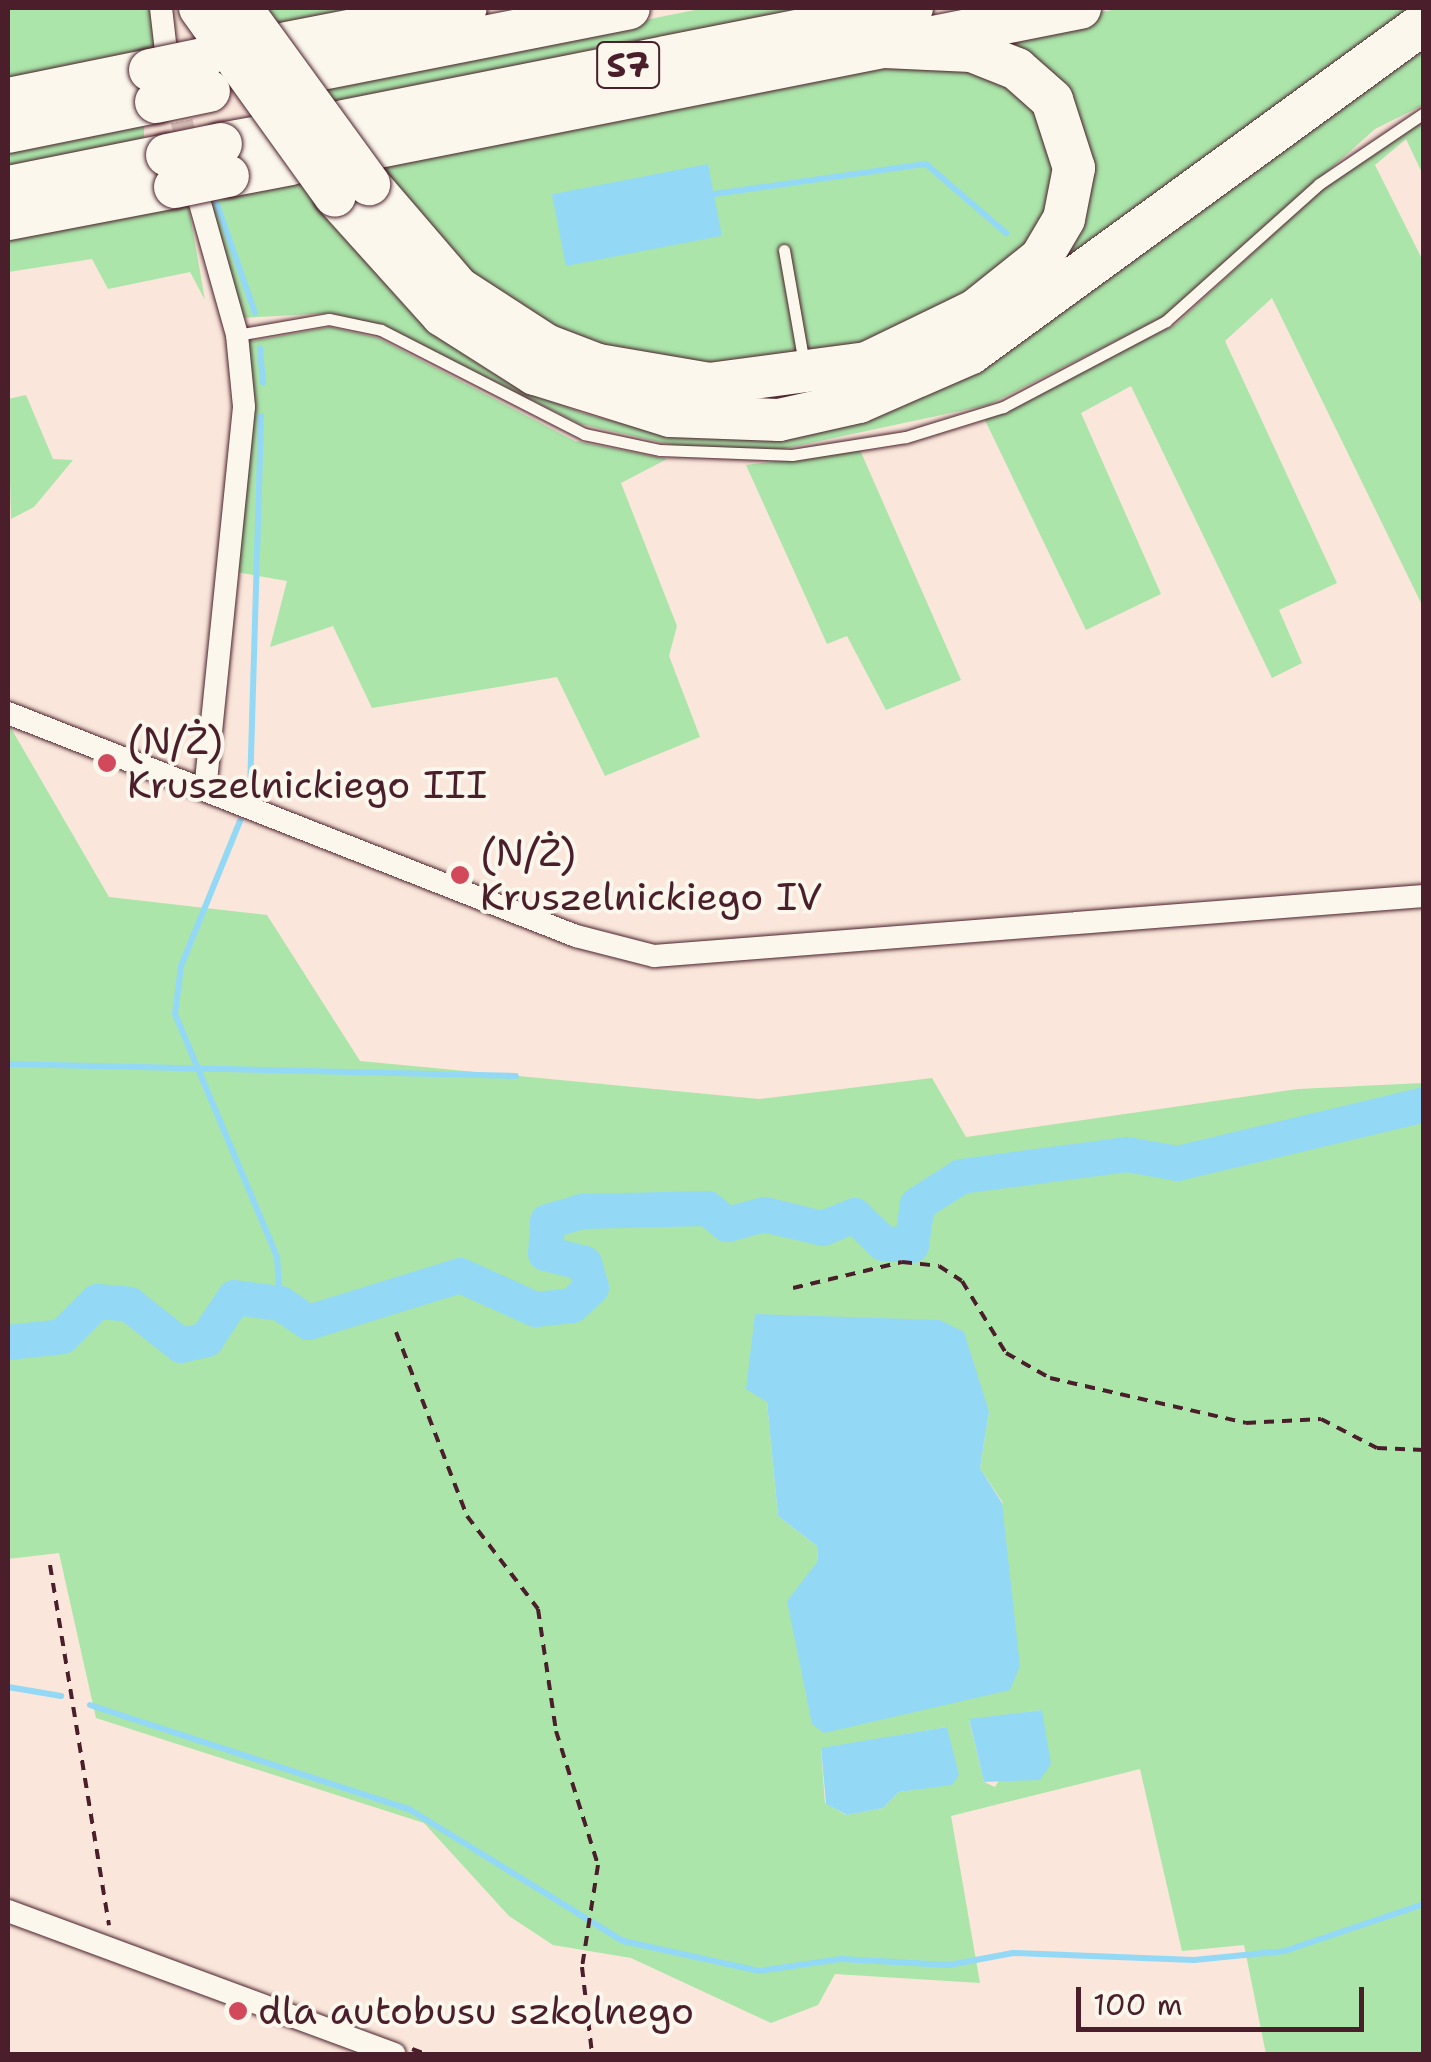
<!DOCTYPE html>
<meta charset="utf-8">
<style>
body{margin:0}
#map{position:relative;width:1431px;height:2062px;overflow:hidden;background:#fae6da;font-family:"Shantell Sans",sans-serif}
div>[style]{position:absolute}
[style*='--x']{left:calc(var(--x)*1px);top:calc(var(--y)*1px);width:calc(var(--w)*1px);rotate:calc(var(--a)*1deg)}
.green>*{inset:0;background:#abe5aa}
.water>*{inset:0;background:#93d9f5;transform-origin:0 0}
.stream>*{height:6px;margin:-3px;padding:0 3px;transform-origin:3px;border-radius:3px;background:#93d9f5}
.river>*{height:35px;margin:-17.5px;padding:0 17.5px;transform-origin:17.5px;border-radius:17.5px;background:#93d9f5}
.minor-tunnel>*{height:22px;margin-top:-11px;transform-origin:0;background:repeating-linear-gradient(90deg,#d7beb7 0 22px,transparent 0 33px)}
.path>*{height:4px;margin-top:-2px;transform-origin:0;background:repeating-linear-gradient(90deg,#4a1f2b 0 10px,transparent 0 18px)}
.roads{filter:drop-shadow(0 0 2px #4a1f2b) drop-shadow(0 0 2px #4a1f2b)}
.service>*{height:11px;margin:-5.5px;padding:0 5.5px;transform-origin:5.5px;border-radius:5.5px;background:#fbf7ec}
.minor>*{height:22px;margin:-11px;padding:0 11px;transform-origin:11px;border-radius:11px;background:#fbf7ec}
.motorway>*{height:42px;margin:-21px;padding:0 21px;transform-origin:21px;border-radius:21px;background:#fbf7ec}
.bridges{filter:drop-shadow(0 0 2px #4a1f2b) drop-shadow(0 0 2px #4a1f2b)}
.motorway-bridge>*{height:42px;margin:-21px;padding:0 21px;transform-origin:21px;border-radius:21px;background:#fbf7ec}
.dots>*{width:28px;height:28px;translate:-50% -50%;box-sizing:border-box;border:5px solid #fbf7ec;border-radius:50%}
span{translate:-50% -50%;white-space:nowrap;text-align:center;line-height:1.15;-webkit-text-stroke:8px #fbf7ec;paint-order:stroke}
.shield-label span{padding:2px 8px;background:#fbf7ec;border:2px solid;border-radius:8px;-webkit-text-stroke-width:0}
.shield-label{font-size:35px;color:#4a1f2b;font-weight:700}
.poi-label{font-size:38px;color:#4a1f2b}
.left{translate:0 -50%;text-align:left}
.frame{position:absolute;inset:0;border:10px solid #4a1f2b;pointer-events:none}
.scale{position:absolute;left:1076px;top:1987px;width:288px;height:45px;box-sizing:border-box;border:5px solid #4a1f2b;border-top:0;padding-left:12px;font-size:30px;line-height:35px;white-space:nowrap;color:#4a1f2b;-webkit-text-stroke:8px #fbf7ec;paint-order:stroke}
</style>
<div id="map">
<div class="green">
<i style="clip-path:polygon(8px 8px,150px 8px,155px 54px,8px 89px)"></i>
<i style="clip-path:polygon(260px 8px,420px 8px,282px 37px)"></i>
<i style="clip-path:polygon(705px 8px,854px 8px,336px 111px,317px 86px)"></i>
<i style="clip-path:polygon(1122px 8px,1419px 8px,1038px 288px,913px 365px,774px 402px,616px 388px,435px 276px,715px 395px,996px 307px,1084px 140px,961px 40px)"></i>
<i style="clip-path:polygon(1423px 46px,1423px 105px,1375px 129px,1167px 315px,988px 405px,773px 451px,687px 448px,580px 424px,380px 325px,330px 313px,241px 318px,208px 194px,301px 177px,539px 396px,582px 413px,632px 426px,871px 417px,988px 364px)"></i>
<i style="clip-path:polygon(911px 60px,1012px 79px,1064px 150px,1042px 235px,922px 329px,759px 374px,571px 340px,444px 257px,371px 159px)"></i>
<i style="clip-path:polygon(131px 119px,144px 127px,144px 148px,8px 176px,8px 144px)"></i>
<i style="clip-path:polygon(1423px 121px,1423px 175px,1406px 139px,1375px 165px,1423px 261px,1423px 607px,1272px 298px,1225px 341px,1337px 583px,1279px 610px,1302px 663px,1272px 678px,1131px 386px,1081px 413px,1161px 594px,1086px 630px,984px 418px,1175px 325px,1323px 188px)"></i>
<i style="clip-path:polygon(187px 198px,205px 300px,190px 272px,108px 289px,92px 259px,8px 272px,8px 231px)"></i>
<i style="clip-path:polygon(330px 327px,378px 338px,575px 441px,667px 459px,621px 483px,677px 626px,669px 656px,700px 737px,605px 776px,557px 677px,372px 708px,333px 626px,270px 647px,287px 581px,236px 572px,247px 342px)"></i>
<i style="clip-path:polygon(26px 395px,53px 459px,73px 460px,34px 507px,11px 519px,8px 399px)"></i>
<i style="clip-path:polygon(860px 450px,961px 680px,886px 710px,847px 636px,827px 644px,746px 465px)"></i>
<i style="clip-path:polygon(evenodd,8px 723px,109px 897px,267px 915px,360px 1061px,759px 1099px,932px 1078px,966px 1137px,1298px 1089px,1423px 1083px,1423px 2054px,1266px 2054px,1244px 1945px,1182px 1951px,1140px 1769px,951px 1816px,980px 1983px,835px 1974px,818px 2005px,771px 2023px,631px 1958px,553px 1945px,509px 1916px,424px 1823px,96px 1718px,59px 1553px,8px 1559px,8px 723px,767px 1401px,989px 1412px,980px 1468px,1003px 1503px,818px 1561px,817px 1546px,778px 1516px,767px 1401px,8px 723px,1041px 1710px,995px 1787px,984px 1782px,969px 1720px,1041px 1710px,8px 723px,947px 1727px,952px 1784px,899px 1792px,883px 1808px,846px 1815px,825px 1803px,821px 1749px,947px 1727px)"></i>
</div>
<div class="water">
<i style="left:708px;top:164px;width:73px;height:159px;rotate:79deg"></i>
<i style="clip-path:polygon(755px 1314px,940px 1320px,964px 1332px,989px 1412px,980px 1468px,1002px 1503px,1020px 1666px,1010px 1690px,824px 1733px,812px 1724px,787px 1601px,818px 1561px,817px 1546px,778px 1516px,767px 1402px,746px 1389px)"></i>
<i style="clip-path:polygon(1042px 1710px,1051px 1764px,1040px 1780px,984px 1782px,969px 1719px)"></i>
<i style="clip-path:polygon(947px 1727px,959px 1775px,952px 1785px,899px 1792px,883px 1808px,847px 1815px,826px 1804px,821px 1748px)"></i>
</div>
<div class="stream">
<i style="--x:714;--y:194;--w:214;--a:-8.1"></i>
<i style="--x:926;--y:164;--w:106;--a:40.8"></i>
<i style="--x:217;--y:204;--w:115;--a:70.8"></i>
<i style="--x:260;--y:348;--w:35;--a:85"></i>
<i style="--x:250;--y:790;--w:374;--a:-88.3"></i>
<i style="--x:240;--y:821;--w:157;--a:112.1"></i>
<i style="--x:181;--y:966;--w:48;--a:97.1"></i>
<i style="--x:175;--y:1014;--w:264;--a:67.2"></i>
<i style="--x:277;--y:1257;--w:46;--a:86.3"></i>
<i style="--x:8;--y:1064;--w:508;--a:1.35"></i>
<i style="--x:8;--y:1687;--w:54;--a:9.6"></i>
<i style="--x:90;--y:1705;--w:336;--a:18.1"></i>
<i style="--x:409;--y:1809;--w:251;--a:31.7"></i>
<i style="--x:623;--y:1941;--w:139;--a:12.4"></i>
<i style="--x:759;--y:1971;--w:83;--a:-8.3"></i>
<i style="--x:841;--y:1959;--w:108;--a:3.2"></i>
<i style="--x:949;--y:1965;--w:65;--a:-10.6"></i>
<i style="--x:1013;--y:1953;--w:181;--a:2.2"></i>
<i style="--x:1194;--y:1960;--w:91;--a:-5.6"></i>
<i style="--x:1285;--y:1951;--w:147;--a:-18.7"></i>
</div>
<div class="river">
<i style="--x:8;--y:1342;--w:54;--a:-6.3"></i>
<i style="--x:62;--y:1336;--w:49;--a:-45"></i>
<i style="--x:97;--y:1301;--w:32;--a:5"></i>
<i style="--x:129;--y:1304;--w:66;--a:38.3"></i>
<i style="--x:181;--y:1345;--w:26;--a:-13"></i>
<i style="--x:206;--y:1339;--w:50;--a:-56.3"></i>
<i style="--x:234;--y:1297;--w:46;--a:7.4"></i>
<i style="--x:280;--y:1303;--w:34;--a:34"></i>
<i style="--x:308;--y:1322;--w:159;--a:-17.2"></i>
<i style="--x:460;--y:1275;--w:82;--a:24.4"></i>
<i style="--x:535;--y:1309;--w:37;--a:-6"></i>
<i style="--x:572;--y:1305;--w:26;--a:-43"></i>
<i style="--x:591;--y:1287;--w:25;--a:-106"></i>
<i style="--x:584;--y:1263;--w:40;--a:-165.6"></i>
<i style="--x:545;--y:1253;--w:32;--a:-86"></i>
<i style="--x:547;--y:1221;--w:35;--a:-16"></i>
<i style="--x:581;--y:1211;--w:126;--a:-1.4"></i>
<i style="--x:707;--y:1208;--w:26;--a:39"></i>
<i style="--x:727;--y:1224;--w:38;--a:-15"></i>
<i style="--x:764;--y:1214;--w:60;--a:13.6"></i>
<i style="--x:822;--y:1228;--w:35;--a:-22"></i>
<i style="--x:854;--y:1215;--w:40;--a:44"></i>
<i style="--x:883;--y:1243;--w:28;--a:4"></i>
<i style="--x:911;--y:1245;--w:41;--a:-81.7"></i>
<i style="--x:917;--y:1204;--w:52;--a:-32.5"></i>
<i style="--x:961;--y:1176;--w:166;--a:-7.6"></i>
<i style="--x:1126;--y:1154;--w:52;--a:10"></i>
<i style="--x:1177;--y:1163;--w:254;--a:-13.4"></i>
</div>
<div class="minor-tunnel">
<i style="--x:175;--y:89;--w:73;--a:78.1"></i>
</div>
<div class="path">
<i style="--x:793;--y:1288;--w:112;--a:-13.4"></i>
<i style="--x:902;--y:1262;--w:37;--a:6"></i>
<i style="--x:939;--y:1266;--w:27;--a:33"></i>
<i style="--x:962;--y:1281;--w:84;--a:58.6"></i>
<i style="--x:1006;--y:1353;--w:51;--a:29.6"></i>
<i style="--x:1050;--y:1378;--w:201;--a:12.9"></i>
<i style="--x:1246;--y:1423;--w:75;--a:-3.1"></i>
<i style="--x:1321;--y:1419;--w:63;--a:27.4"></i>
<i style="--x:1377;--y:1448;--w:47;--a:2.4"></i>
<i style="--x:396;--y:1332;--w:197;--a:68.9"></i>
<i style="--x:467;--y:1516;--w:117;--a:52.6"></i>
<i style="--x:538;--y:1609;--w:123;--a:81.6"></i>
<i style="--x:556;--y:1731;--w:140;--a:72.6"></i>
<i style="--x:598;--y:1865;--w:103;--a:98.9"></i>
<i style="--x:582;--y:1967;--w:88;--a:83.4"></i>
<i style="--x:50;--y:1565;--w:365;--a:80.7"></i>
<i style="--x:412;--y:2049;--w:15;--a:20"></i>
</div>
<div class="roads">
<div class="service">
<i style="--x:784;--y:250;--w:115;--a:80"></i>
<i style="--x:237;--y:335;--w:93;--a:-9.9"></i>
<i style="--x:329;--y:319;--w:53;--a:11.9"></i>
<i style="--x:381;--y:330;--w:228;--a:27.1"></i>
<i style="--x:584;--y:434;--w:78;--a:11.9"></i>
<i style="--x:660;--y:450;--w:132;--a:2.2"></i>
<i style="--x:792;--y:455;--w:115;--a:-9"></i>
<i style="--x:906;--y:437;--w:102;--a:-17.2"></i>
<i style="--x:1003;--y:407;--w:184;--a:-27.8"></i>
<i style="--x:1166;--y:321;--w:205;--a:-41.8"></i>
<i style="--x:1319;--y:184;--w:127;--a:-34.1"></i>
</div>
<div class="minor">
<i style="--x:161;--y:8;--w:43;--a:83.4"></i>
<i style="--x:198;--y:196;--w:144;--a:74.3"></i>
<i style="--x:237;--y:335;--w:72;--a:84.4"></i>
<i style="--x:244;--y:407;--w:384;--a:95.8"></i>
<i style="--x:8;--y:713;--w:610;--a:21.44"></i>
<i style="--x:576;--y:936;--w:81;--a:14.4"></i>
<i style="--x:654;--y:956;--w:772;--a:-4.46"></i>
<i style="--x:8;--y:1911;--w:412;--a:20.3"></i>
</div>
<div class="motorway">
<i style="--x:286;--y:43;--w:183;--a:-11"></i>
<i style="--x:307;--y:72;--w:328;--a:-11.2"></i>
<i style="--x:8;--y:99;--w:145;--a:-11.5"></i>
<i style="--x:343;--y:121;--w:580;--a:-11.23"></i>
<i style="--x:8;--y:132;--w:151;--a:-11.5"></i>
<i style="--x:221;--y:144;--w:50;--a:-10.4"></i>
<i style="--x:364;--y:150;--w:730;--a:-11.22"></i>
<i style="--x:228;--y:176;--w:64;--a:-10.8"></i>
<i style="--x:369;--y:184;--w:137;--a:49.4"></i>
<i style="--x:458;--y:288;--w:105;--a:32.9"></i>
<i style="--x:546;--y:345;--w:56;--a:21"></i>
<i style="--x:598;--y:365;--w:113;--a:9.7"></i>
<i style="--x:709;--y:384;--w:159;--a:-7.6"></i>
<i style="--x:867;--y:363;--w:121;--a:-25.9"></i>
<i style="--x:976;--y:310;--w:83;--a:-38.7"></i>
<i style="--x:1041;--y:258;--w:45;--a:-59.5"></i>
<i style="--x:1064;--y:219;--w:52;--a:-78.9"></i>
<i style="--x:1074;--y:168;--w:71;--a:-107.9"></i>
<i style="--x:1052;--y:100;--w:47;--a:-138.5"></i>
<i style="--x:1017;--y:69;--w:48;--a:-158.2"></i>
<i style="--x:972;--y:51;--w:88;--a:-177.4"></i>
<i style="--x:8;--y:187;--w:162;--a:-11.4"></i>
<i style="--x:335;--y:196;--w:160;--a:48"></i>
<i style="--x:442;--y:315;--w:110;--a:32.4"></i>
<i style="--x:535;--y:374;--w:141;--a:17.3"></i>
<i style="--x:670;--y:416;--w:109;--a:2.1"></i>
<i style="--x:779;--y:420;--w:82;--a:-12.7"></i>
<i style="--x:859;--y:402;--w:122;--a:-23.6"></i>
<i style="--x:971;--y:353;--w:560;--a:-36.07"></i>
<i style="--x:8;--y:219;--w:170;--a:-10.8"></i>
</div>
</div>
<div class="bridges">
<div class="motorway-bridge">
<i style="--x:200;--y:8;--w:231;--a:54.3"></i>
<i style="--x:241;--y:8;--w:218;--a:54"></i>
<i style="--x:150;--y:70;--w:54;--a:-11.7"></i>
<i style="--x:156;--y:102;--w:54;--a:-11.7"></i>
<i style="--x:167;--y:155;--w:55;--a:-11.5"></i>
<i style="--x:175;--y:187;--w:54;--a:-11.7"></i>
</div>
</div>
<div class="dots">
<i style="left:107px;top:763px;background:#d1495b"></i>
<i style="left:460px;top:875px;background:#d1495b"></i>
<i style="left:238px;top:2011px;background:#d1495b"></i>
</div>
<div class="shield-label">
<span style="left:628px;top:65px">S7</span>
</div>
<div class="poi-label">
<span class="left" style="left:127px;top:763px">(N/Ż)<br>Kruszelnickiego III</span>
<span class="left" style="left:480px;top:875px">(N/Ż)<br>Kruszelnickiego IV</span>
<span class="left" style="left:258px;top:2011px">dla autobusu szkolnego</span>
</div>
<div class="frame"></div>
<div class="scale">100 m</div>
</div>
